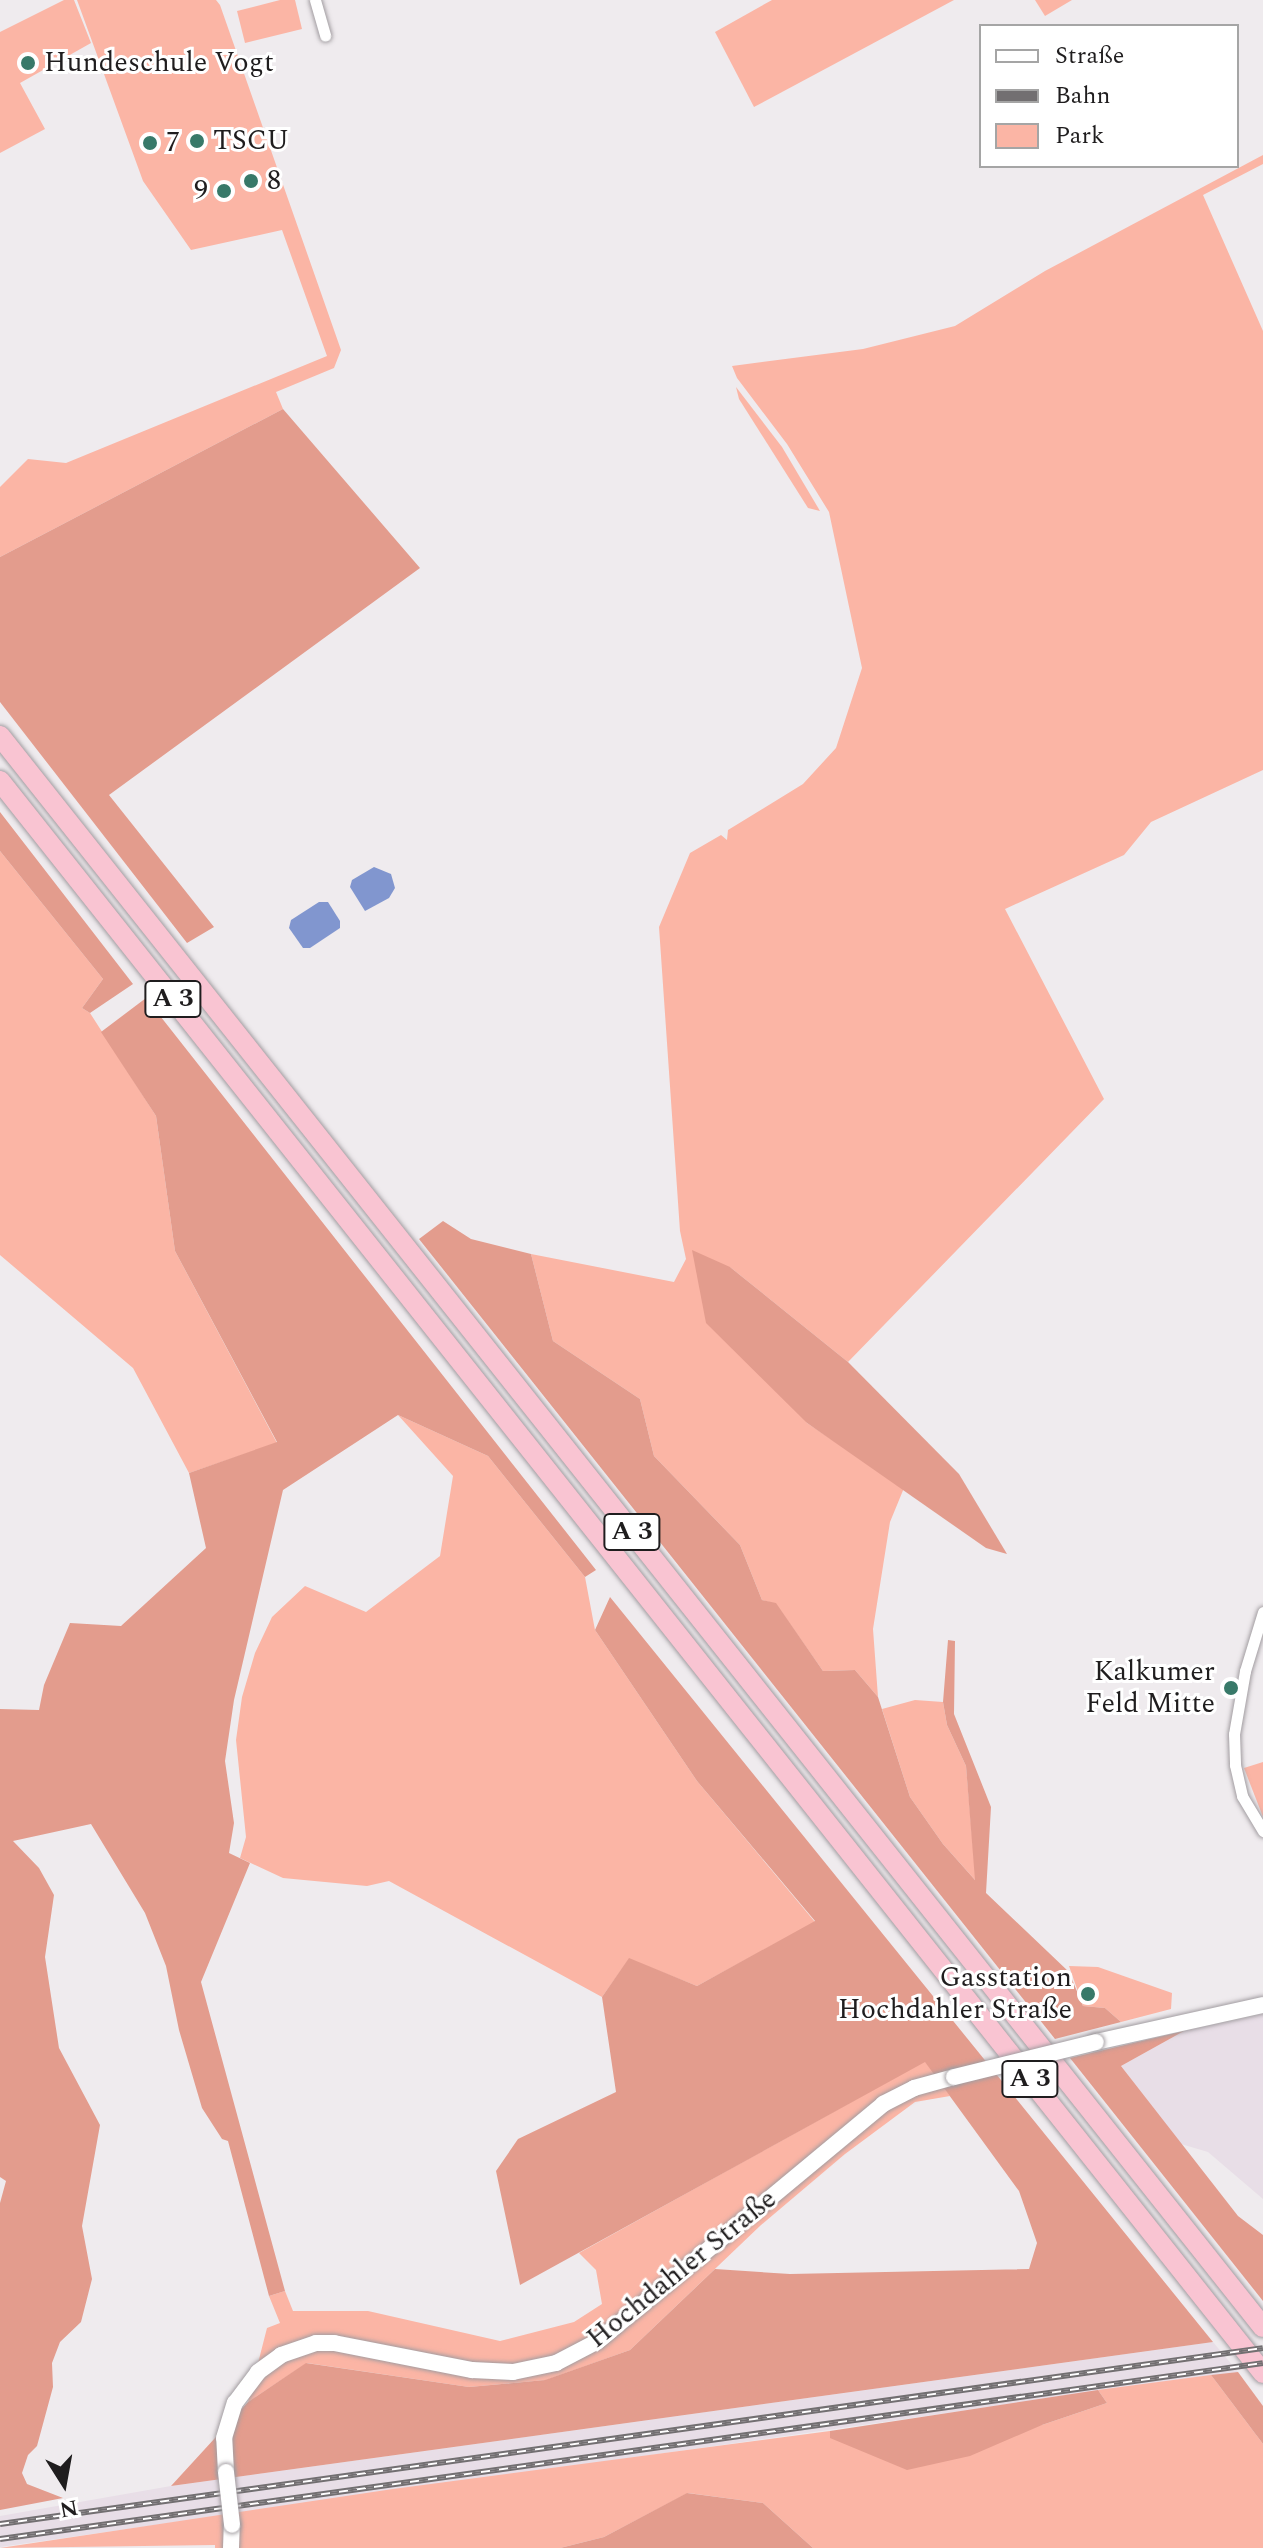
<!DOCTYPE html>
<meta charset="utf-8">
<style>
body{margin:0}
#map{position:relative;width:1263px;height:2548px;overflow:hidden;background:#efebee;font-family:Spectral,serif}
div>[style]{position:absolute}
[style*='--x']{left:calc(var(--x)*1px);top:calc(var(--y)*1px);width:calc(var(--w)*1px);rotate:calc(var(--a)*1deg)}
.built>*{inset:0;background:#e8dee7}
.green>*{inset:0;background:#fbb5a5}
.forest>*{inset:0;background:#e39c8d}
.water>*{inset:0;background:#8196cf}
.roads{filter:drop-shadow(0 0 2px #a29da1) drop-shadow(0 0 2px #a29da1)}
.street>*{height:11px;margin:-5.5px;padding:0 5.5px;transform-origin:5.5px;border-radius:5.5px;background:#fff}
.secondary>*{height:16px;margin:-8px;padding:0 8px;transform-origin:8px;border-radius:8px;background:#fff}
.highway>*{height:20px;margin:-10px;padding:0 10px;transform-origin:10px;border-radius:10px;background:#f9c4d2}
.rail>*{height:6px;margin-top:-3px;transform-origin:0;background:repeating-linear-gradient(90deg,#fff 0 9px,#726f71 0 18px);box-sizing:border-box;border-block:2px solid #726f71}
.bridges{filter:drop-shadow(0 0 2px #a29da1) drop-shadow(0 0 2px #a29da1)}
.secondary-bridge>*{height:16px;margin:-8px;padding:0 8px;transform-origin:8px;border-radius:8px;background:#fff}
.dots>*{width:22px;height:22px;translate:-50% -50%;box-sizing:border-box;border:4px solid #fff;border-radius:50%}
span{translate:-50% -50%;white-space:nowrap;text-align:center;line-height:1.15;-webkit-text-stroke:6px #fff;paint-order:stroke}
.shield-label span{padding:2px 6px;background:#fff;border:2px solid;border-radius:6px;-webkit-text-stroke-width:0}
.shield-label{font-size:26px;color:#1f1d1e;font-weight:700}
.poi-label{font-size:28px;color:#1f1d1e}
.left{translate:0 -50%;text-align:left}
.right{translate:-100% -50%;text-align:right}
.street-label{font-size:28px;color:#1f1d1e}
.legend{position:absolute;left:979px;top:24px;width:260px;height:144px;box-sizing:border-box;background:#fff;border:2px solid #a5a5a5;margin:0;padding:10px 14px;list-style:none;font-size:24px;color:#1f1d1e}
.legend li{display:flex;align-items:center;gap:16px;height:40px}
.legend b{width:40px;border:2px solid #a5a5a5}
.north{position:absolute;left:24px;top:2444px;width:80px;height:80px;-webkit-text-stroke:6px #fff;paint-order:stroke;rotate:169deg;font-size:22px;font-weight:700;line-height:32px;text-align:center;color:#1f1d1e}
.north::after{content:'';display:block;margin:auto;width:28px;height:36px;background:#1f1d1e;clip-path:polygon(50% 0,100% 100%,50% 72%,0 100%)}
</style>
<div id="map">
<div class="built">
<i style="clip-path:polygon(1263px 2014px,1263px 2199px,1208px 2152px,1181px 2144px,1121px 2066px,1184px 2031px)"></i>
<i style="clip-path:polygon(1213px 2342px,1238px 2372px,0 2547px,0 2516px,171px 2486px)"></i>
</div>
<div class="green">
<i style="clip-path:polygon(64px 0,74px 0,91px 43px,20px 83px,45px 129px,0 153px,0 32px)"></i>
<i style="clip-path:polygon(77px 0,216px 0,220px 5px,341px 350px,334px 368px,276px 392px,283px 409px,0 557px,0 487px,28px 459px,66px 463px,327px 356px,282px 230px,191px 250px,143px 181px)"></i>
<i style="clip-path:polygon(280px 0,295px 0,302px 29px,245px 43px,237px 11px)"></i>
<i style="clip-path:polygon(772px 0,954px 0,754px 107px,715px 32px)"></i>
<i style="clip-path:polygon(1035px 0,1072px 0,1045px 16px)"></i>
<i style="clip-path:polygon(1263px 155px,1263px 164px,1203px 195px,1263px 331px,1263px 770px,1151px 822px,1124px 855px,1005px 909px,1104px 1099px,848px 1362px,730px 1267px,807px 1423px,904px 1488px,890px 1522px,873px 1629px,878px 1697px,855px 1670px,823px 1671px,776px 1604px,762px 1600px,740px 1545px,654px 1456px,640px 1399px,553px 1341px,531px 1254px,674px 1282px,686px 1259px,680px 1231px,659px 927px,690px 853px,721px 835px,727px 840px,728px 830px,803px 784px,836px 748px,862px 668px,829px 512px,787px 444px,737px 378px,732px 366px,863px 349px,955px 326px,1045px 271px)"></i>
<i style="clip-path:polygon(736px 387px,782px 447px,820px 511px,808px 508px,739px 399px)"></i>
<i style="clip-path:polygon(0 851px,103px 979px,82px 1008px,90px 1013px,156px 1116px,175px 1251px,277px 1443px,189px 1473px,133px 1368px,0 1255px)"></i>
<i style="clip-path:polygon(398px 1415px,488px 1456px,585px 1577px,595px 1630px,697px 1781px,815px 1922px,697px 1986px,629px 1959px,602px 1997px,389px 1881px,367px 1886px,283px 1878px,240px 1858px,246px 1837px,236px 1740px,242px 1697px,255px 1653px,272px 1617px,305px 1586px,366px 1612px,440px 1556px,453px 1476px)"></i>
<i style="clip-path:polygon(915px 1700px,943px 1702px,947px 1725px,966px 1766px,976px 1881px,943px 1844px,910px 1797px,882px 1709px)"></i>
<i style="clip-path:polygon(1263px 1762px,1263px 1817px,1244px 1768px)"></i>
<i style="clip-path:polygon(1069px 1966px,1098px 1967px,1172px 1993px,1171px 2009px,1121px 2022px,1105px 2008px,1083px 2006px)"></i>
<i style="clip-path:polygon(925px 2061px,950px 2096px,915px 2102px,845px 2154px,761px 2225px,630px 2350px,546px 2380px,469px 2387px,307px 2363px,248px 2402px,267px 2328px,280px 2323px,269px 2296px,285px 2291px,293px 2311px,368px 2311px,500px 2341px,574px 2322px,602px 2304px,596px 2270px,579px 2253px)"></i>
<i style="clip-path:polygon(1211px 2375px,1263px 2444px,1263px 2548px,813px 2548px,763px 2503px,688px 2493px,604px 2537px,560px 2548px,215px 2548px,215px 2545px,0 2548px,393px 2489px,830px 2431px,830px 2438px,1042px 2425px,1107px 2403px,1098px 2390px)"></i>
</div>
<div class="forest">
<i style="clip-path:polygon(283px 409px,420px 568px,109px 795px,214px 927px,187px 943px,0 702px,0 557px)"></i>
<i style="clip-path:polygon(0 812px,133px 984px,90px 1013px,82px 1008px,103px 979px,0 851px)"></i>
<i style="clip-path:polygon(146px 998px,596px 1570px,585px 1577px,488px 1456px,398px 1415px,283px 1490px,234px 1700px,225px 1761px,234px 1823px,229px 1853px,250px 1863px,201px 1982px,285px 2291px,269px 2296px,228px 2141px,222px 2139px,202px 2108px,179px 2030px,166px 1966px,145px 1913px,91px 1824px,13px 1841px,39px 1868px,54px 1895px,45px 1957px,59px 2048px,100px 2125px,82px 2226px,92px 2279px,81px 2322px,60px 2342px,52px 2363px,53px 2387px,37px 2446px,28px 2455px,22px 2473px,27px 2484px,63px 2498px,0 2510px,0 2203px,6px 2181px,0 2177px,0 1709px,39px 1710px,44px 1685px,70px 1623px,121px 1626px,206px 1548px,189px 1473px,277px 1442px,175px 1251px,156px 1116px,101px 1032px)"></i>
<i style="clip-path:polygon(443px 1221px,471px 1239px,531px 1254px,553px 1341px,640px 1399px,654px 1456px,740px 1545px,762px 1600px,776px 1603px,823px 1671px,855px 1670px,878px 1697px,910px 1797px,943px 1844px,975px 1880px,966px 1766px,947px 1725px,943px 1702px,948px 1640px,955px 1641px,954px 1714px,991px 1807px,986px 1893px,1069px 1972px,1083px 2006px,1105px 2008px,1121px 2022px,1055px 2039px,419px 1239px)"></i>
<i style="clip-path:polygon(692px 1250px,730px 1267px,848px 1362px,959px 1474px,1007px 1554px,986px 1548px,807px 1423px,706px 1323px)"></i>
<i style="clip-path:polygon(610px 1597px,1213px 2342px,171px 2486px,248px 2402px,306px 2363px,469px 2387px,545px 2380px,630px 2350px,715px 2269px,790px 2274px,1029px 2269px,1037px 2243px,1019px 2191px,925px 2062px,520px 2285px,496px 2171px,518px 2139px,616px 2092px,602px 1997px,629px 1958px,697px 1986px,815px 1921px,697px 1781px,595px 1630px)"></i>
<i style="clip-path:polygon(1184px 2031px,1121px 2066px,1238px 2216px,1263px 2235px,1263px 2301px,1070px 2058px)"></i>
<i style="clip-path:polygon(1238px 2372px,1263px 2406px,1263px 2444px,1211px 2375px)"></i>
<i style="clip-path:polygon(1098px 2390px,1107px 2403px,1042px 2425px,970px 2456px,907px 2470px,830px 2438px,830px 2431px)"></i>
<i style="clip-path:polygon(687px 2493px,763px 2503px,813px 2548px,560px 2548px,604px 2537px)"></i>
</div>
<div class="water">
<i style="clip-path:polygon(374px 867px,391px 874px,395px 888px,389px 898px,365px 911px,350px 887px,352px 880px)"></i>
<i style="clip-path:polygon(319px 902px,328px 902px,340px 921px,340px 928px,310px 948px,303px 948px,289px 928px,291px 920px)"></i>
</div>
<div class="roads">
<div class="street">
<i style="--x:315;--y:0;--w:37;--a:74"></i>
<i style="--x:1263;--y:1612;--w:62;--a:107"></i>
<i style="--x:1245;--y:1671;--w:64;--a:99.9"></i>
<i style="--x:1234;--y:1734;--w:31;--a:88"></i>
<i style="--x:1235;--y:1765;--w:32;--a:77"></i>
<i style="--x:1242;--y:1796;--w:41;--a:59"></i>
</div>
<div class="secondary">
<i style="--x:1096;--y:2042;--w:171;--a:-12.5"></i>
<i style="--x:226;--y:2472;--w:34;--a:-93"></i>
<i style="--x:224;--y:2438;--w:37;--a:-73"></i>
<i style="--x:235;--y:2403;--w:39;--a:-53"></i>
<i style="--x:258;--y:2372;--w:29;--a:-36"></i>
<i style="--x:281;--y:2355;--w:37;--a:-19"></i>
<i style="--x:316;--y:2343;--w:18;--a:0"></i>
<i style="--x:334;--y:2343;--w:141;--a:11.1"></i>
<i style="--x:472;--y:2370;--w:41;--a:2.8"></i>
<i style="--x:513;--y:2372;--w:44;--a:-11.8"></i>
<i style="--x:556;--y:2363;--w:47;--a:-27.6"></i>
<i style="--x:598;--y:2341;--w:371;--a:-39.7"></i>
<i style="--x:883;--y:2104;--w:35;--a:-27"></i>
<i style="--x:914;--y:2088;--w:41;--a:-15.4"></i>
<i style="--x:231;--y:2548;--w:23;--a:-88"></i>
</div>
<div class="highway">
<i style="--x:0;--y:736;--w:2031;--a:51.56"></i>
<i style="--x:0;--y:781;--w:2032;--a:51.57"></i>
</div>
</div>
<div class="rail">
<i style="--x:0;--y:2524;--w:1275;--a:-7.93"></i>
<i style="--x:0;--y:2539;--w:1275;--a:-7.93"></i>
</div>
<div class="bridges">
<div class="secondary-bridge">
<i style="--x:954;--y:2077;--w:146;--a:-13.8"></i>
<i style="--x:226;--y:2472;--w:53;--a:83.5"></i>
</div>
</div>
<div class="dots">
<i style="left:28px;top:63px;background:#387969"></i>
<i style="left:197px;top:141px;background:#387969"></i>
<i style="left:150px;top:143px;background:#387969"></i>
<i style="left:251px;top:181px;background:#387969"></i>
<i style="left:224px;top:191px;background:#387969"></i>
<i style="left:1231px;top:1688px;background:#387969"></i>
<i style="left:1088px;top:1994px;background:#387969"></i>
</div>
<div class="shield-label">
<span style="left:173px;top:999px">A 3</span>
<span style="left:632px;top:1532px">A 3</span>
<span style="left:1030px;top:2079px">A 3</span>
</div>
<div class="poi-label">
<span class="left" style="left:44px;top:63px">Hundeschule Vogt</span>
<span class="left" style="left:213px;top:141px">TSCU</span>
<span class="left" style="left:166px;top:143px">7</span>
<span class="left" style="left:267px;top:181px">8</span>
<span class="right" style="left:208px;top:191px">9</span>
<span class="right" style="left:1215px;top:1688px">Kalkumer<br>Feld Mitte</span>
<span class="right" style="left:1072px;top:1994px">Gasstation<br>Hochdahler Straße</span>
</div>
<div class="street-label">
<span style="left:682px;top:2269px;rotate:-39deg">Hochdahler Straße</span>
</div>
<ul class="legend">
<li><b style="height:10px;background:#fff"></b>Straße</li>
<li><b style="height:10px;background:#726f71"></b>Bahn</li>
<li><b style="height:22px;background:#fbb5a5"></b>Park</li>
</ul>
<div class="north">N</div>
</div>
